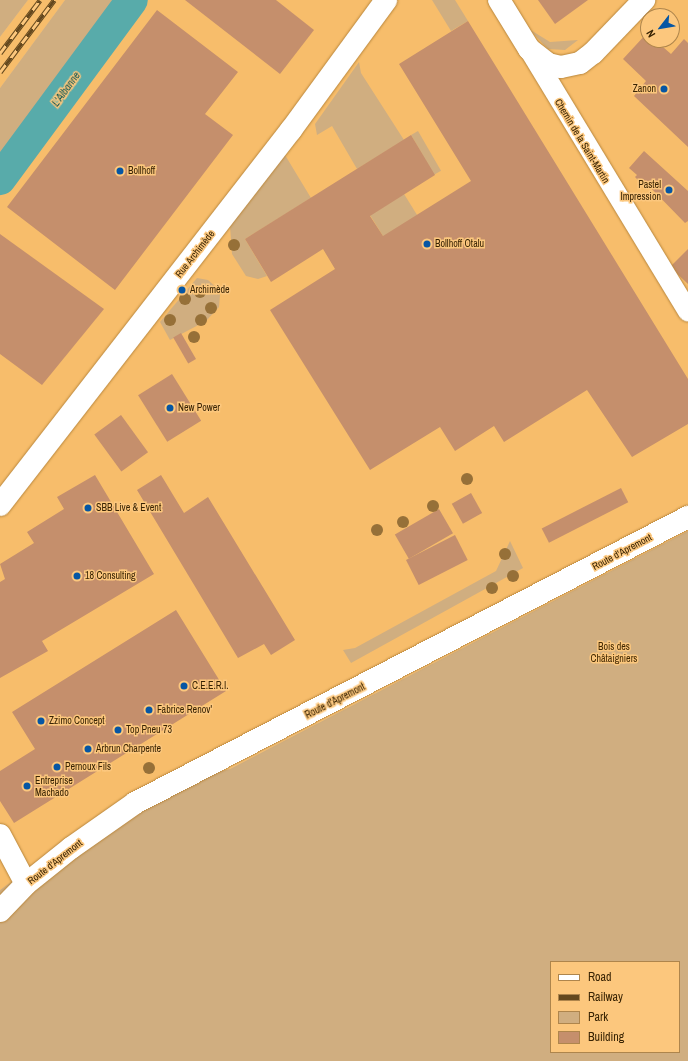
<!DOCTYPE html>
<meta charset="utf-8">
<style>
body{margin:0}
#map{position:relative;width:688px;height:1061px;overflow:hidden;background:#fcc77d;font-family:"Archivo Narrow",sans-serif}
div>[style]{position:absolute}
[style*='--x']{left:calc(var(--x)*1px);top:calc(var(--y)*1px);width:calc(var(--w)*1px);rotate:calc(var(--a)*1deg)}
.built>*{inset:0;background:#f7bd6b}
.green>*{inset:0;background:#d0ae80;transform-origin:0 0}
.river>*{height:32px;margin:-16px;padding:0 16px;transform-origin:16px;border-radius:16px;background:#58abaa}
.building>*{inset:0;background:#c58f6c;transform-origin:0 0}
.roads{filter:drop-shadow(0 0 1px #b9873d) drop-shadow(0 0 1px #b9873d)}
.street>*{height:20px;margin:-10px;padding:0 10px;transform-origin:10px;border-radius:10px;background:#fff}
.secondary>*{height:22px;margin:-11px;padding:0 11px;transform-origin:11px;border-radius:11px;background:#fff}
.rail>*{height:4.5px;margin-top:-2.25px;transform-origin:0;background:repeating-linear-gradient(90deg,#fcc77d 0 9px,#64481e 0 18px);box-sizing:border-box;border-block:1px solid #64481e}
.trees>*{width:12px;height:12px;margin:-6px;border-radius:50%;background:#967038}
.dots>*{width:11px;height:11px;translate:-50% -50%;box-sizing:border-box;border:2px solid #fcc77d;border-radius:50%}
span{translate:-50% -50%;white-space:nowrap;text-align:center;line-height:1.15;-webkit-text-stroke:3px #fcc77d;paint-order:stroke}
.poi-label{font-size:10px;color:#382303}
.right{translate:-100% -50%;text-align:right}
.left{translate:0 -50%;text-align:left}
.street-label{font-size:10px;color:#382303}
.park-label{font-size:10px;color:#422800}
.water-label{font-size:11px;color:#075454;font-style:italic}
.legend{position:absolute;left:550px;top:961px;width:130px;height:92px;box-sizing:border-box;background:#fcc77d;border:1px solid #ae854c;margin:0;padding:5px 7px;list-style:none;font-size:12px;color:#382303}
.legend li{display:flex;align-items:center;gap:8px;height:20px}
.legend b{width:20px;border:1px solid #ae854c}
.north{position:absolute;left:640px;top:8px;width:40px;height:40px;box-sizing:border-box;background:#fcc77d;border:1px solid #ae854c;border-radius:50%;rotate:239deg;font-size:11px;font-weight:700;line-height:16px;text-align:center;color:#382303}
.north::after{content:'';display:block;margin:auto;width:14px;height:18px;background:#0656a4;clip-path:polygon(50% 0,100% 100%,50% 72%,0 100%)}
</style>
<div id="map">
<div class="built">
<i style="clip-path:polygon(28px 0,65px 0,0 88px,0 37px)"></i>
<i style="clip-path:polygon(evenodd,146px 0,688px 0,688px 508px,133px 792px,0 890px,0 195px,146px 0,648px 16px,672px 16px,672px 40px,648px 40px,648px 16px)"></i>
</div>
<div class="green">
<i style="clip-path:polygon(0 0,28px 0,0 37px)"></i>
<i style="clip-path:polygon(65px 0,146px 0,0 196px,0 88px)"></i>
<i style="clip-path:polygon(432px 0,455px 0,468px 21px,451px 31px)"></i>
<i style="clip-path:polygon(529px 29px,550px 42px,578px 40px,565px 50px,548px 49px)"></i>
<i style="clip-path:polygon(359px 62px,361px 73px,404px 140px,357px 169px,332px 126px,317px 135px,315px 124px)"></i>
<i style="left:418px;top:131px;width:46px;height:8px;rotate:60deg"></i>
<i style="clip-path:polygon(285px 155px,311px 198px,245px 239px,267px 276px,258px 279px,246px 276px,232px 254px,230px 226px)"></i>
<i style="left:404px;top:194px;width:25px;height:40px;rotate:58deg"></i>
<i style="clip-path:polygon(197px 278px,208px 280px,217px 288px,220px 295px,219px 307px,206px 321px,170px 340px,160px 322px)"></i>
<i style="clip-path:polygon(evenodd,688px 531px,688px 1061px,0 1061px,0 890px,133px 792px,230px 769px,688px 531px,551px 962px,679px 962px,679px 1052px,551px 1052px,551px 962px)"></i>
<i style="clip-path:polygon(510px 541px,523px 568px,351px 663px,343px 650px,355px 648px,496px 571px)"></i>
</div>
<div class="river">
<i style="--x:0;--y:179;--w:222;--a:-53.6"></i>
</div>
<div class="building">
<i style="clip-path:polygon(185px 0,276px 0,314px 30px,280px 74px)"></i>
<i style="clip-path:polygon(538px 0,588px 0,555px 24px)"></i>
<i style="clip-path:polygon(157px 10px,238px 72px,205px 114px,233px 135px,115px 290px,7px 207px)"></i>
<i style="clip-path:polygon(468px 21px,688px 379px,688px 424px,632px 457px,587px 390px,504px 442px,494px 426px,455px 451px,440px 427px,370px 470px,270px 310px,335px 269px,323px 249px,271px 282px,245px 239px,411px 135px,435px 175px,370px 216px,383px 236px,471px 181px,399px 64px)"></i>
<i style="clip-path:polygon(647px 33px,648px 40px,655px 40px,671px 54px,684px 39px,688px 43px,688px 147px,634px 96px,646px 81px,623px 59px)"></i>
<i style="clip-path:polygon(644px 151px,688px 191px,688px 221px,685px 223px,647px 184px,645px 187px,635px 177px,637px 175px,629px 168px)"></i>
<i style="clip-path:polygon(0 234px,104px 309px,42px 385px,0 354px)"></i>
<i style="clip-path:polygon(688px 249px,688px 284px,670px 267px)"></i>
<i style="left:181px;top:333px;width:30px;height:9px;rotate:60deg"></i>
<i style="left:172px;top:374px;width:55px;height:40px;rotate:58deg"></i>
<i style="left:121px;top:415px;width:46px;height:33px;rotate:54deg"></i>
<i style="clip-path:polygon(95px 475px,154px 574px,42px 641px,48px 651px,0 678px,0 582px,5px 579px,0 564px,34px 543px,27px 532px,64px 509px,57px 497px)"></i>
<i style="clip-path:polygon(161px 475px,184px 513px,208px 497px,295px 640px,271px 655px,264px 644px,238px 658px,137px 490px)"></i>
<i style="left:621px;top:488px;width:16px;height:89px;rotate:63deg"></i>
<i style="left:471px;top:493px;width:23px;height:22px;rotate:61deg"></i>
<i style="left:439px;top:509px;width:28px;height:51px;rotate:60deg"></i>
<i style="left:455px;top:535px;width:28px;height:55px;rotate:63deg"></i>
<i style="clip-path:polygon(176px 610px,226px 691px,14px 823px,0 801px,0 771px,35px 749px,12px 712px)"></i>
</div>
<div class="roads">
<div class="street">
<i style="--x:529;--y:49;--w:307;--a:58.8"></i>
</div>
<div class="secondary">
<i style="--x:499;--y:0;--w:57;--a:58.5"></i>
<i style="--x:529;--y:49;--w:24;--a:38"></i>
<i style="--x:548;--y:64;--w:13;--a:13"></i>
<i style="--x:561;--y:67;--w:19;--a:-12"></i>
<i style="--x:580;--y:63;--w:16;--a:-38"></i>
<i style="--x:593;--y:53;--w:74;--a:-46.1"></i>
<i style="--x:0;--y:505;--w:475;--a:-52.2"></i>
<i style="--x:291;--y:130;--w:161;--a:-53.8"></i>
<i style="--x:0;--y:835;--w:55;--a:62"></i>
<i style="--x:0;--y:911;--w:37;--a:-46"></i>
<i style="--x:26;--y:884;--w:58;--a:-38.7"></i>
<i style="--x:71;--y:848;--w:78;--a:-35.1"></i>
<i style="--x:135;--y:803;--w:623;--a:-27.35"></i>
</div>
</div>
<div class="rail">
<i style="--x:0;--y:53;--w:66;--a:-53"></i>
<i style="--x:0;--y:72;--w:90;--a:-53.1"></i>
</div>
<div class="trees">
<i style="left:234px;top:245px"></i>
<i style="left:200px;top:292px"></i>
<i style="left:185px;top:299px"></i>
<i style="left:211px;top:308px"></i>
<i style="left:170px;top:320px"></i>
<i style="left:201px;top:320px"></i>
<i style="left:194px;top:337px"></i>
<i style="left:467px;top:479px"></i>
<i style="left:433px;top:506px"></i>
<i style="left:403px;top:522px"></i>
<i style="left:377px;top:530px"></i>
<i style="left:505px;top:554px"></i>
<i style="left:513px;top:576px"></i>
<i style="left:492px;top:588px"></i>
<i style="left:149px;top:768px"></i>
</div>
<div class="dots">
<i style="left:664px;top:89px;background:#0656a4"></i>
<i style="left:120px;top:171px;background:#0656a4"></i>
<i style="left:669px;top:190px;background:#0656a4"></i>
<i style="left:427px;top:244px;background:#0656a4"></i>
<i style="left:182px;top:290px;background:#0656a4"></i>
<i style="left:170px;top:408px;background:#0656a4"></i>
<i style="left:88px;top:508px;background:#0656a4"></i>
<i style="left:77px;top:576px;background:#0656a4"></i>
<i style="left:184px;top:686px;background:#0656a4"></i>
<i style="left:149px;top:710px;background:#0656a4"></i>
<i style="left:41px;top:721px;background:#0656a4"></i>
<i style="left:118px;top:730px;background:#0656a4"></i>
<i style="left:88px;top:749px;background:#0656a4"></i>
<i style="left:57px;top:767px;background:#0656a4"></i>
<i style="left:27px;top:786px;background:#0656a4"></i>
</div>
<div class="poi-label">
<span class="right" style="left:656px;top:89px">Zanon</span>
<span class="left" style="left:128px;top:171px">Bollhoff</span>
<span class="right" style="left:661px;top:190px">Pastel<br>Impression</span>
<span class="left" style="left:435px;top:244px">Bollhoff Otalu</span>
<span class="left" style="left:190px;top:290px">Archimède</span>
<span class="left" style="left:178px;top:408px">New Power</span>
<span class="left" style="left:96px;top:508px">SBB Live &amp; Event</span>
<span class="left" style="left:85px;top:576px">18 Consulting</span>
<span class="left" style="left:192px;top:686px">C.E.E.R.I.</span>
<span class="left" style="left:157px;top:710px">Fabrice Renov'</span>
<span class="left" style="left:49px;top:721px">Zzimo Concept</span>
<span class="left" style="left:126px;top:730px">Top Pneu 73</span>
<span class="left" style="left:96px;top:749px">Arbrun Charpente</span>
<span class="left" style="left:65px;top:767px">Pernoux Fils</span>
<span class="left" style="left:35px;top:786px">Entreprise<br>Machado</span>
</div>
<div class="street-label">
<span style="left:582px;top:141px;rotate:59deg">Chemin de la Saint-Martin</span>
<span style="left:195px;top:254px;rotate:-52deg">Rue Archimède</span>
<span style="left:622px;top:552px;rotate:-28deg">Route d'Apremont</span>
<span style="left:335px;top:701px;rotate:-27deg">Route d'Apremont</span>
<span style="left:55px;top:862px;rotate:-38deg">Route d'Apremont</span>
</div>
<div class="park-label">
<span style="left:614px;top:652px">Bois des<br>Châtaigniers</span>
</div>
<div class="water-label">
<span style="left:66px;top:89px;rotate:-54deg">L'Albanne</span>
</div>
<ul class="legend">
<li><b style="height:5px;background:#fff"></b>Road</li>
<li><b style="height:5px;background:#64481e"></b>Railway</li>
<li><b style="height:11px;background:#d0ae80"></b>Park</li>
<li><b style="height:11px;background:#c58f6c"></b>Building</li>
</ul>
<div class="north">N</div>
</div>
